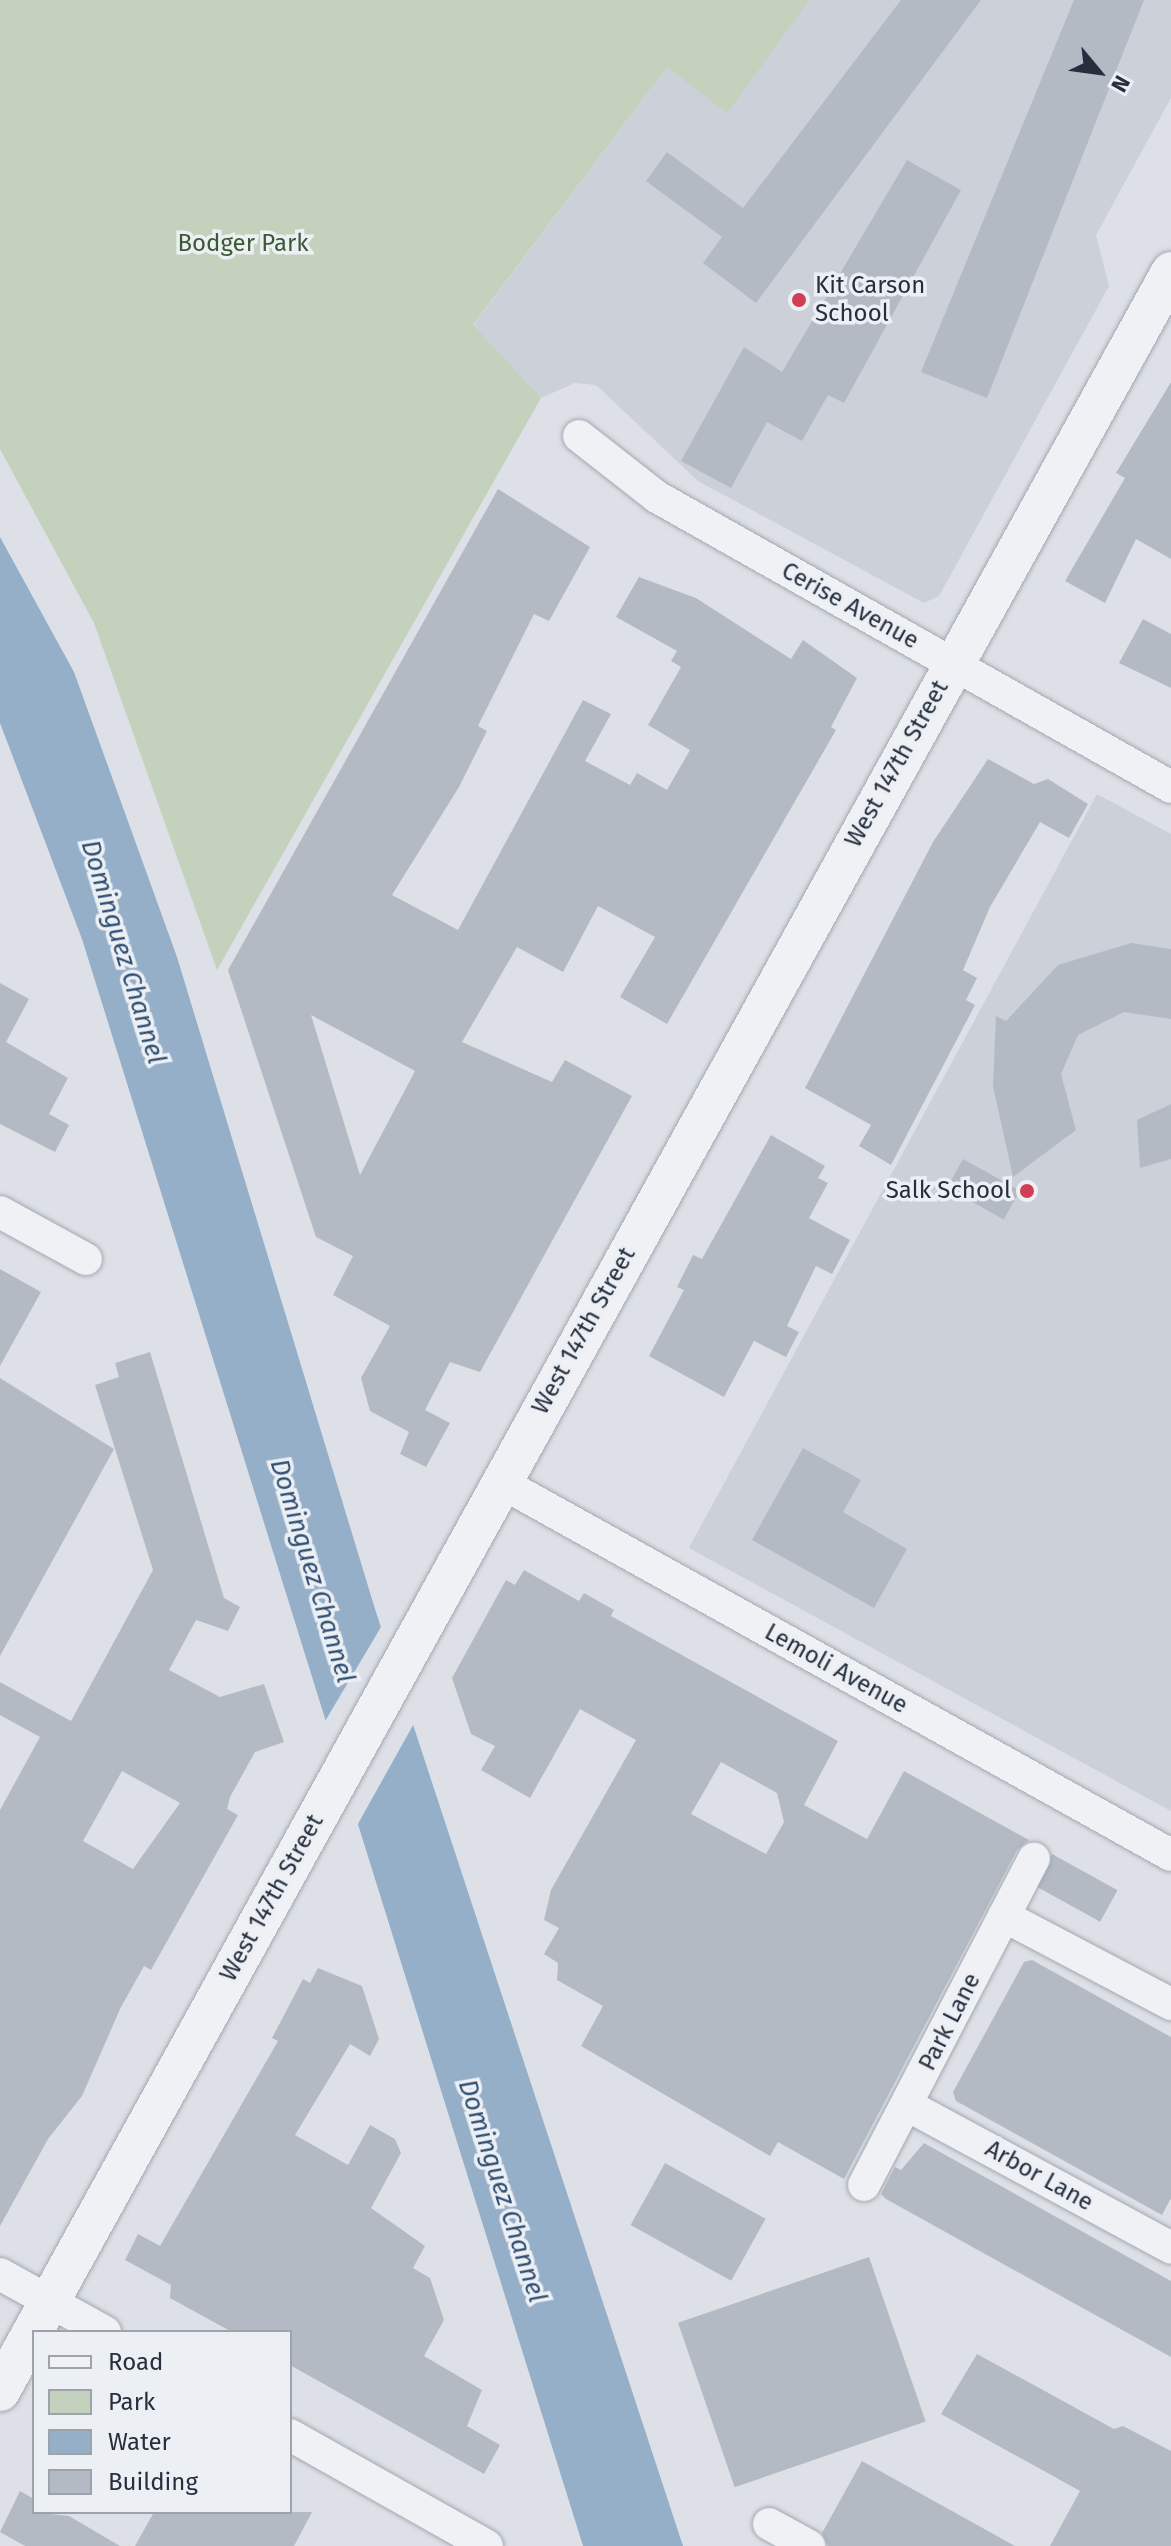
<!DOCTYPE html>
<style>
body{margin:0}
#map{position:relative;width:1171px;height:2546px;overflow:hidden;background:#dde1e7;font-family:"Fira Sans",sans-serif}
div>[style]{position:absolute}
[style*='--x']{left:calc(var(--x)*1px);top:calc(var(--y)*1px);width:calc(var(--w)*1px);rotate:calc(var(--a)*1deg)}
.built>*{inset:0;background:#cbd0d9}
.green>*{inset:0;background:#c3d1bd}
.water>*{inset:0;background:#96afc9}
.pier>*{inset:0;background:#dde1e7}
.building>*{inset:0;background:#b4bac4;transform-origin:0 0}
.roads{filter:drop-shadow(0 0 2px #a2a8b1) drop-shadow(0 0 2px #a2a8b1)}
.minor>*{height:32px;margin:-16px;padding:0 16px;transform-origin:16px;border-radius:16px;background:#eff1f5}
.tertiary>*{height:40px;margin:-20px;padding:0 20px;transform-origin:20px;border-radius:20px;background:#eff1f5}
.dots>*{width:22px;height:22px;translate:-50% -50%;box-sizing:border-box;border:4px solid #ecf0f5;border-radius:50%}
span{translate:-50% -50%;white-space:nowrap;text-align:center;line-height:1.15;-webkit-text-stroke:7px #ecf0f5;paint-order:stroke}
.park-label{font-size:24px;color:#3a5a33}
.poi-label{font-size:24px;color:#262f3e}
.left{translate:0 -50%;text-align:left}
.right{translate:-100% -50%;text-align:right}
.street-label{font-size:24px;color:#262f3e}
.water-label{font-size:26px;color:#2f4e72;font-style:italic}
.legend{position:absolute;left:32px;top:2330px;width:260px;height:184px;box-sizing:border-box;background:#ecf0f5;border:2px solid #9da3ac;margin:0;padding:10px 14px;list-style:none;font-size:24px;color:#262f3e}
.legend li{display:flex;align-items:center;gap:16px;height:40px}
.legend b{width:40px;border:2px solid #9da3ac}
.north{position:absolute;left:1059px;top:32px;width:80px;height:80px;-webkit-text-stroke:6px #ecf0f5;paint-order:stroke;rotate:119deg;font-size:22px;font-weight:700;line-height:32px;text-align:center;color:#262f3e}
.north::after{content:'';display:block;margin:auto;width:28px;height:36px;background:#262f3e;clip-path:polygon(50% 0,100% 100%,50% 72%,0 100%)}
</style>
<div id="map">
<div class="built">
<i style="clip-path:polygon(810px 0,1171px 0,1171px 98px,1096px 235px,1109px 286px,939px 596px,924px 603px,698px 481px,596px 385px,575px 383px,541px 398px,473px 326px,667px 67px,727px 112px)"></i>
<i style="clip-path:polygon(1097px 794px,1171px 834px,1171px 1811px,689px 1548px)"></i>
</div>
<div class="green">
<i style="clip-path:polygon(0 0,810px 0,727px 113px,667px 67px,473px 325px,541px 398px,217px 970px,94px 623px,0 449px)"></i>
</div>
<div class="water">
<i style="clip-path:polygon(0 537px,74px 672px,177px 957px,375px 1609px,683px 2546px,583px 2546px,82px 939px,0 723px)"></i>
</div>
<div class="pier">
<i style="clip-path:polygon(384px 1622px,417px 1718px,354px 1831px,321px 1728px)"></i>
</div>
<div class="building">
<i style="clip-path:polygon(901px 0,981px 0,756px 303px,703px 263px,722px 237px,646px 181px,667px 152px,743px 208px)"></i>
<i style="clip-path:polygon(1074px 0,1144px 0,987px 398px,921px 372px)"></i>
<i style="clip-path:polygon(907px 160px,961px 190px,844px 403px,828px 395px,802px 441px,767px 422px,731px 488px,681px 461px,744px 347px,782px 372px)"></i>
<i style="clip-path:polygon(1171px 382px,1171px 559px,1136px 539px,1105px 603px,1065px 581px,1125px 478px,1116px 473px)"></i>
<i style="clip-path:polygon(evenodd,498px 489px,590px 547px,549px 621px,534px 614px,478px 726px,487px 731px,459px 787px,392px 895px,458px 930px,583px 700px,611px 714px,585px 761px,630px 785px,637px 773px,667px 790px,690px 750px,648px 725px,681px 667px,671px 661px,677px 651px,616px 617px,639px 577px,696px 598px,791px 659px,803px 640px,857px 678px,831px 727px,836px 730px,667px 1024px,620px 997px,655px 937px,598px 906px,563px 972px,517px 947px,462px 1042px,552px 1082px,565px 1060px,632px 1096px,480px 1372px,450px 1362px,425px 1410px,450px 1423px,426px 1467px,400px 1454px,409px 1432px,370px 1411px,361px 1378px,390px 1326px,333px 1295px,353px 1256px,316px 1237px,228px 970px,498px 489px,311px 1015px,415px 1071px,360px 1175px,311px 1015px)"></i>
<i style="clip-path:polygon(1143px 619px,1171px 634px,1171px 688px,1119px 663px)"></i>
<i style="clip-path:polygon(988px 759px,1034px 784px,1048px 779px,1088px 804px,1069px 838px,1040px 822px,990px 907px,963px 970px,977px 978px,966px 1000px,975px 1005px,891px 1165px,859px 1146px,871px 1125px,805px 1088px,933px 842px)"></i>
<i style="clip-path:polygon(1131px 943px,1171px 949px,1171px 1019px,1124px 1012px,1078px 1035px,1061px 1074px,1076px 1130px,1013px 1177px,993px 1086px,996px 1016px,1006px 1021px,1058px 965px)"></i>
<i style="clip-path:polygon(0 983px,29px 999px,6px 1042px,68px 1078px,49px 1114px,69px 1125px,55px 1152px,0 1124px)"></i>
<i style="clip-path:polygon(1171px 1104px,1171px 1159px,1140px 1168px,1137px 1120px)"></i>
<i style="clip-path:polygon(771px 1135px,825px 1166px,818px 1178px,828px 1183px,809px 1218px,850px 1240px,832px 1274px,816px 1266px,787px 1326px,799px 1332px,786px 1357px,754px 1341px,724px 1397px,649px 1356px,684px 1290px,677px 1287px,693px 1255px,702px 1259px)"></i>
<i style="left:963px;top:1159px;width:65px;height:33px;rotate:29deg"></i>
<i style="clip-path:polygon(0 1269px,41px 1292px,0 1366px)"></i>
<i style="clip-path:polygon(evenodd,150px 1352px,224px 1598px,240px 1607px,228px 1631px,196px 1620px,169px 1670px,220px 1697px,264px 1684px,284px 1742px,255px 1752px,230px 1797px,227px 1809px,238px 1815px,151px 1970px,144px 1966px,121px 2007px,82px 2096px,48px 2139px,0 2226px,0 1810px,40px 1737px,0 1715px,0 1682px,71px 1721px,153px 1570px,95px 1385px,119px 1377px,115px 1363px,150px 1352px,122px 1771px,180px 1803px,133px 1869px,83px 1841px,122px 1771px)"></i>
<i style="clip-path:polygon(0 1378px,114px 1449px,0 1656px)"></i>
<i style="clip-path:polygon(803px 1448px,861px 1480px,843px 1512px,907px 1549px,874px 1608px,752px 1540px)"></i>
<i style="clip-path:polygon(evenodd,524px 1570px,579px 1601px,584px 1593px,614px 1610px,611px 1616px,838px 1741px,804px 1805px,867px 1839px,904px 1771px,1029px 1840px,1017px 1850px,844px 2179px,778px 2142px,770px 2156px,581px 2046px,603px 2006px,557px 1980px,558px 1963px,544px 1954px,559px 1928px,544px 1920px,551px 1890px,636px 1740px,580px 1709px,530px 1798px,481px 1770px,495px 1746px,471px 1734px,452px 1678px,506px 1580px,515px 1585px,524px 1570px,721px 1762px,777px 1793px,784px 1822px,766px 1854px,691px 1814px,721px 1762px)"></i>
<i style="left:1052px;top:1854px;width:75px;height:36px;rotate:29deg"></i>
<i style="clip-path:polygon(1032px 1960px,1171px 2037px,1171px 2198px,1162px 2215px,956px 2101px,953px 2092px,1024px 1962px)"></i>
<i style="clip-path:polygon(318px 1968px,362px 1986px,379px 2039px,370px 2056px,350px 2044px,295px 2135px,348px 2165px,370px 2125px,395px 2139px,401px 2153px,371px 2208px,425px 2246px,413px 2268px,430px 2278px,444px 2320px,424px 2356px,482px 2390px,467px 2426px,500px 2445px,484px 2474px,290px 2365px,290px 2332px,232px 2332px,170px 2298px,171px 2285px,125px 2260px,138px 2234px,160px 2246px,278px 2041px,272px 2038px,303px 1979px,310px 1983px)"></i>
<i style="clip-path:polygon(924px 2143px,1171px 2281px,1171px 2357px,886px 2199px,881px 2194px,895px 2167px,901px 2170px)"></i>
<i style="left:665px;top:2163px;width:115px;height:71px;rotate:29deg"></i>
<i style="left:869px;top:2257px;width:174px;height:202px;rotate:71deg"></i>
<i style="clip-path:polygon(977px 2354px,1114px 2429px,1123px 2426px,1171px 2451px,1171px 2546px,1050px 2546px,1080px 2491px,941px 2414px)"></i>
<i style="clip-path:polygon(862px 2461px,1015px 2546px,828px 2546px,822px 2533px)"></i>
<i style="clip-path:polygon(20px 2491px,34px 2499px,34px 2512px,69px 2516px,120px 2546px,25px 2546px,0 2532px)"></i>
<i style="clip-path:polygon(154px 2512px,312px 2512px,294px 2546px,135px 2546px)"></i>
</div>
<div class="roads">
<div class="minor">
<i style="--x:579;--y:436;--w:99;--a:38"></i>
<i style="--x:657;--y:497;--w:590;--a:29.43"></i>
<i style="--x:0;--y:1212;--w:98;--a:28.7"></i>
<i style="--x:502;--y:1483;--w:765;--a:29.08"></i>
<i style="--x:1004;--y:1916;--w:189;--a:27.8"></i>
<i style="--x:907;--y:2105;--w:300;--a:28.4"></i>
<i style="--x:864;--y:2185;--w:368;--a:-62.5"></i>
<i style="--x:0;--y:2274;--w:120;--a:28.9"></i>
<i style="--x:290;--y:2435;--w:226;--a:29.4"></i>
<i style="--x:769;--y:2524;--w:46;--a:28.8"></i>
</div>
<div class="tertiary">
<i style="--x:0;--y:2391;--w:2421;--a:-61.07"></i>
</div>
</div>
<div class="dots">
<i style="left:799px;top:300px;background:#d13d54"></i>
<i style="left:1027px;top:1191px;background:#d13d54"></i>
</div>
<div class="park-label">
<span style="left:243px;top:244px">Bodger Park</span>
</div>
<div class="poi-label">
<span class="left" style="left:815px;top:300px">Kit Carson<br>School</span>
<span class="right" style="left:1011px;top:1191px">Salk School</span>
</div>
<div class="street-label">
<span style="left:850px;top:606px;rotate:29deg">Cerise Avenue</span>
<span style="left:897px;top:764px;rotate:-61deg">West 147th Street</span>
<span style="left:584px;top:1331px;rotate:-61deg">West 147th Street</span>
<span style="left:836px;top:1669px;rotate:29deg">Lemoli Avenue</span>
<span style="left:272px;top:1898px;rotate:-61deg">West 147th Street</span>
<span style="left:950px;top:2022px;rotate:-63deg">Park Lane</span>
<span style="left:1039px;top:2176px;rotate:29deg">Arbor Lane</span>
</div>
<div class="water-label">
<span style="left:123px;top:952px;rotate:73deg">Dominguez Channel</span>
<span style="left:312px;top:1571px;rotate:73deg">Dominguez Channel</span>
<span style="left:502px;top:2191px;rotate:72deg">Dominguez Channel</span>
</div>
<ul class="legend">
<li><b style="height:10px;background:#eff1f5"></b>Road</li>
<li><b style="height:22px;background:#c3d1bd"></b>Park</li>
<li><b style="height:22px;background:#96afc9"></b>Water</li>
<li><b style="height:22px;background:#b4bac4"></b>Building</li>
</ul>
<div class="north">N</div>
</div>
